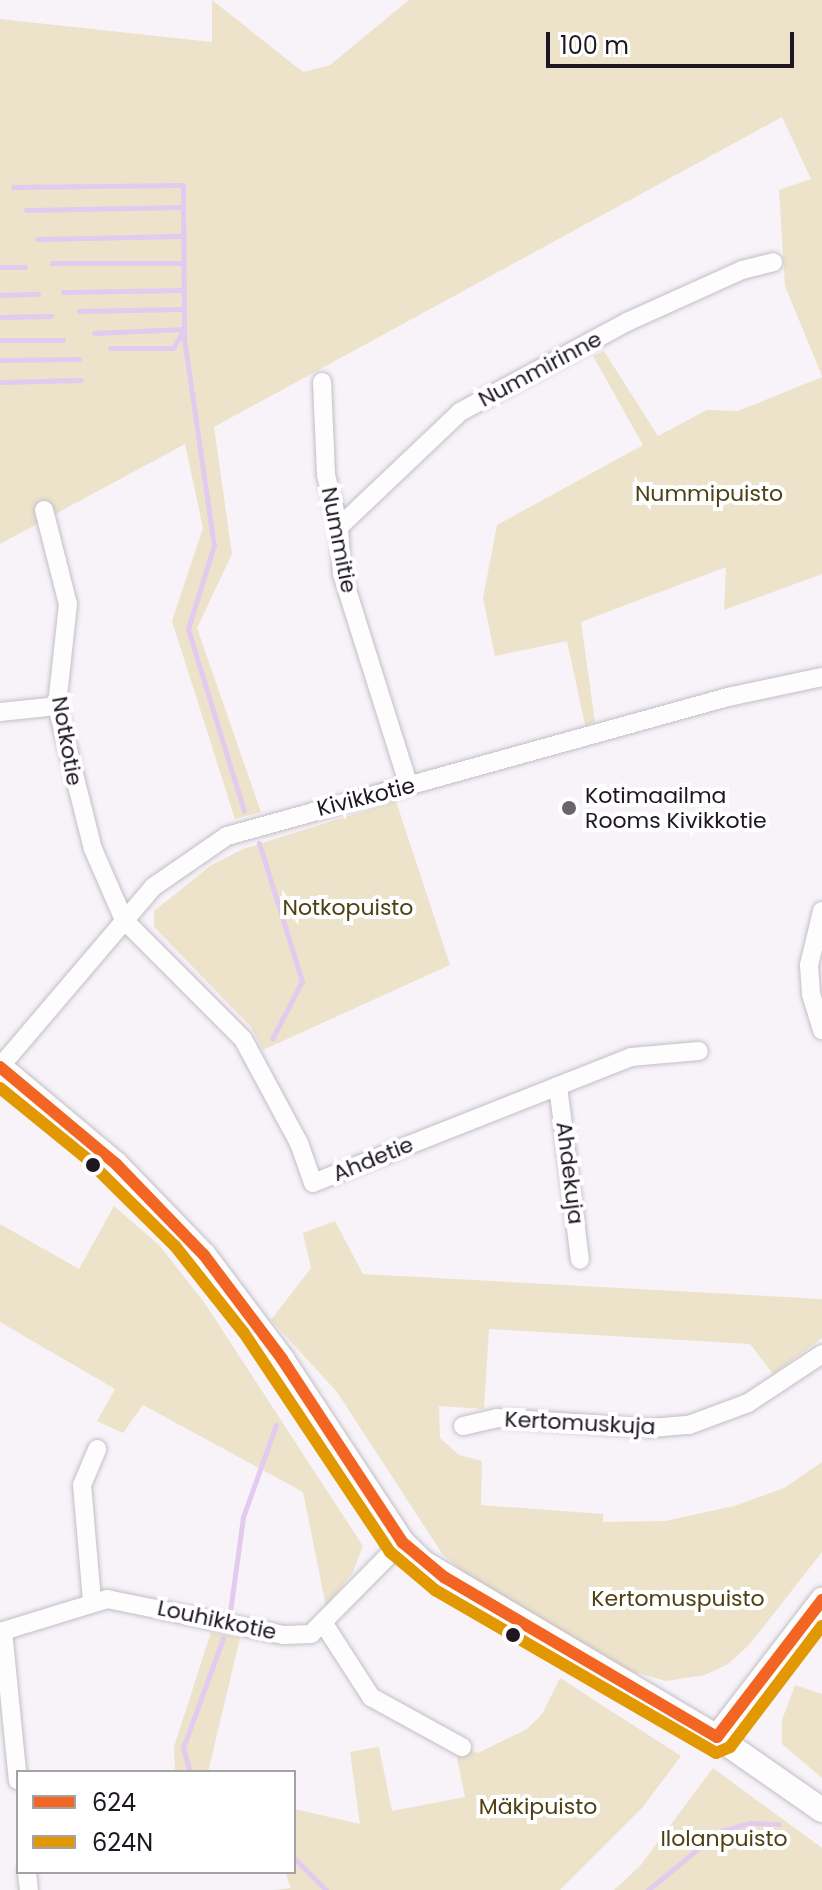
<!DOCTYPE html>
<meta charset="utf-8">
<style>
body{margin:0}
#map{position:relative;width:822px;height:1890px;overflow:hidden;background:#f7f3f9;font-family:Poppins,sans-serif}
div>[style]{position:absolute}
[style*='--x']{left:calc(var(--x)*1px);top:calc(var(--y)*1px);width:calc(var(--w)*1px);rotate:calc(var(--a)*1deg)}
.green>*{inset:0;background:#ede3cb}
.stream>*{height:5px;margin:-2.5px;padding:0 2.5px;transform-origin:2.5px;border-radius:2.5px;background:#e3caef}
.roads{filter:drop-shadow(0 0 2px #c3bec5) drop-shadow(0 0 2px #c3bec5)}
.minor>*{height:18px;margin:-9px;padding:0 9px;transform-origin:9px;border-radius:9px;background:#fefdfe}
.tertiary>*{height:24px;margin:-12px;padding:0 12px;transform-origin:12px;border-radius:12px;background:#fefdfe}
.bus-1>*{height:12px;margin:-6px;padding:0 6px;transform-origin:6px;border-radius:6px;background:#f26522}
.bus-2>*{height:12px;margin:-6px;padding:0 6px;transform-origin:6px;border-radius:6px;background:#e19803}
.dots>*{width:22px;height:22px;translate:-50% -50%;box-sizing:border-box;border:4px solid #fff;border-radius:50%}
span{translate:-50% -50%;white-space:nowrap;text-align:center;line-height:1.15;-webkit-text-stroke:8px #fff;paint-order:stroke}
.street-label{font-size:22px;color:#1e1721}
.park-label{font-size:22px;color:#4e4214}
.poi-label{font-size:22px;color:#1e1721}
.left{translate:0 -50%;text-align:left}
.legend{position:absolute;left:16px;top:1770px;width:280px;height:104px;box-sizing:border-box;background:#fff;border:2px solid #a5a2a6;margin:0;padding:10px 14px;list-style:none;font-size:24px;color:#1e1721}
.legend li{display:flex;align-items:center;gap:16px;height:40px}
.legend b{width:40px;border:2px solid #a5a2a6}
.scale{position:absolute;left:546px;top:32px;width:248px;height:36px;box-sizing:border-box;border:4px solid #1e1721;border-top:0;padding-left:10px;font-size:24px;line-height:28px;white-space:nowrap;color:#1e1721;-webkit-text-stroke:6px #fff;paint-order:stroke}
</style>
<div id="map">
<div class="green">
<i style="clip-path:polygon(212px 0,303px 72px,330px 65px,409px 0,822px 0,822px 376px,785px 286px,779px 190px,811px 179px,782px 117px,214px 427px,232px 554px,197px 628px,261px 812px,235px 819px,172px 621px,203px 528px,185px 444px,0 544px,0 19px,212px 42px)"></i>
<i style="clip-path:polygon(604px 351px,658px 436px,707px 410px,738px 411px,822px 377px,822px 574px,724px 610px,726px 567px,581px 622px,595px 722px,585px 725px,567px 641px,495px 656px,483px 598px,497px 525px,643px 445px,593px 356px)"></i>
<i style="clip-path:polygon(396px 801px,450px 965px,263px 1050px,251px 1027px,154px 927px,154px 911px,210px 866px,243px 849px)"></i>
<i style="clip-path:polygon(114px 1206px,159px 1245px,204px 1302px,363px 1546px,353px 1572px,326px 1606px,303px 1492px,143px 1405px,123px 1433px,97px 1421px,115px 1389px,0 1322px,0 1224px,79px 1269px)"></i>
<i style="clip-path:polygon(335px 1221px,363px 1274px,822px 1299px,822px 1338px,773px 1374px,750px 1344px,489px 1329px,484px 1409px,439px 1406px,440px 1438px,459px 1455px,482px 1461px,481px 1505px,603px 1514px,603px 1522px,665px 1521px,734px 1506px,784px 1488px,822px 1462px,822px 1552px,750px 1644px,728px 1664px,705px 1675px,666px 1681px,620px 1668px,482px 1587px,443px 1555px,337px 1392px,271px 1320px,311px 1268px,303px 1233px)"></i>
<i style="clip-path:polygon(211px 1632px,240px 1638px,208px 1772px,175px 1772px,174px 1747px)"></i>
<i style="clip-path:polygon(560px 1678px,681px 1756px,642px 1808px,560px 1890px,273px 1890px,291px 1888px,285px 1872px,294px 1872px,294px 1809px,360px 1824px,350px 1752px,379px 1747px,392px 1811px,465px 1797px,457px 1758px,464px 1748px,478px 1753px,527px 1729px,542px 1714px)"></i>
<i style="clip-path:polygon(795px 1685px,822px 1694px,822px 1778px,782px 1744px,782px 1720px)"></i>
<i style="clip-path:polygon(713px 1768px,822px 1848px,822px 1890px,614px 1890px,640px 1866px)"></i>
</div>
<div class="stream">
<i style="--x:13;--y:187;--w:170;--a:-0.7"></i>
<i style="--x:183;--y:185;--w:153;--a:89.6"></i>
<i style="--x:184;--y:338;--w:209;--a:81.8"></i>
<i style="--x:214;--y:545;--w:88;--a:107.2"></i>
<i style="--x:188;--y:629;--w:190;--a:72.9"></i>
<i style="--x:26;--y:210;--w:157;--a:-1.1"></i>
<i style="--x:37;--y:239;--w:146;--a:-1.2"></i>
<i style="--x:52;--y:263;--w:131;--a:0"></i>
<i style="--x:0;--y:267;--w:25;--a:0"></i>
<i style="--x:63;--y:292;--w:121;--a:-0.9"></i>
<i style="--x:0;--y:295;--w:38;--a:-2"></i>
<i style="--x:79;--y:311;--w:105;--a:-1.1"></i>
<i style="--x:0;--y:317;--w:51;--a:-1.1"></i>
<i style="--x:94;--y:333;--w:90;--a:-2.5"></i>
<i style="--x:0;--y:340;--w:63;--a:0"></i>
<i style="--x:110;--y:348;--w:63;--a:0"></i>
<i style="--x:173;--y:348;--w:21;--a:-59"></i>
<i style="--x:0;--y:360;--w:79;--a:-0.7"></i>
<i style="--x:0;--y:382;--w:81;--a:-1.4"></i>
<i style="--x:259;--y:843;--w:145;--a:72.7"></i>
<i style="--x:302;--y:981;--w:65;--a:117.3"></i>
<i style="--x:230;--y:1612;--w:96;--a:-82.2"></i>
<i style="--x:243;--y:1517;--w:98;--a:-70.3"></i>
<i style="--x:190;--y:1772;--w:25;--a:-106"></i>
<i style="--x:183;--y:1748;--w:117;--a:-70"></i>
<i style="--x:294;--y:1858;--w:45;--a:45"></i>
<i style="--x:648;--y:1890;--w:91;--a:-39.6"></i>
<i style="--x:718;--y:1832;--w:33;--a:-16"></i>
<i style="--x:750;--y:1823;--w:29;--a:2"></i>
</div>
<div class="roads">
<div class="minor">
<i style="--x:322;--y:382;--w:93;--a:87.5"></i>
<i style="--x:326;--y:475;--w:54;--a:76"></i>
<i style="--x:339;--y:527;--w:47;--a:86.3"></i>
<i style="--x:342;--y:574;--w:222;--a:72.5"></i>
<i style="--x:44;--y:510;--w:97;--a:75.7"></i>
<i style="--x:68;--y:604;--w:103;--a:96.2"></i>
<i style="--x:57;--y:706;--w:147;--a:75.9"></i>
<i style="--x:93;--y:849;--w:77;--a:66.4"></i>
<i style="--x:124;--y:920;--w:168;--a:45"></i>
<i style="--x:243;--y:1039;--w:118;--a:61.7"></i>
<i style="--x:299;--y:1143;--w:42;--a:70.7"></i>
<i style="--x:313;--y:1183;--w:342;--a:-21.6"></i>
<i style="--x:631;--y:1057;--w:68;--a:-5"></i>
<i style="--x:339;--y:527;--w:167;--a:-43.5"></i>
<i style="--x:460;--y:412;--w:190;--a:-28.3"></i>
<i style="--x:627;--y:322;--w:126;--a:-24.3"></i>
<i style="--x:742;--y:270;--w:32;--a:-14"></i>
<i style="--x:0;--y:712;--w:57;--a:-6"></i>
<i style="--x:822;--y:911;--w:56;--a:103.5"></i>
<i style="--x:809;--y:965;--w:29;--a:86"></i>
<i style="--x:811;--y:994;--w:38;--a:73"></i>
<i style="--x:0;--y:1067;--w:236;--a:-49.6"></i>
<i style="--x:153;--y:887;--w:90;--a:-34.6"></i>
<i style="--x:227;--y:836;--w:520;--a:-15.51"></i>
<i style="--x:728;--y:697;--w:96;--a:-12"></i>
<i style="--x:558;--y:1086;--w:175;--a:82.8"></i>
<i style="--x:463;--y:1426;--w:35;--a:-13"></i>
<i style="--x:497;--y:1418;--w:154;--a:3.7"></i>
<i style="--x:651;--y:1428;--w:38;--a:-5"></i>
<i style="--x:689;--y:1425;--w:63;--a:-20.4"></i>
<i style="--x:748;--y:1403;--w:89;--a:-33.5"></i>
<i style="--x:92;--y:1601;--w:116;--a:-94.9"></i>
<i style="--x:82;--y:1485;--w:39;--a:-67"></i>
<i style="--x:324;--y:1624;--w:87;--a:57.2"></i>
<i style="--x:371;--y:1697;--w:104;--a:28.8"></i>
<i style="--x:3;--y:1631;--w:150;--a:84.3"></i>
<i style="--x:0;--y:1632;--w:112;--a:-17.1"></i>
<i style="--x:107;--y:1599;--w:181;--a:11.5"></i>
<i style="--x:284;--y:1635;--w:27;--a:-2"></i>
<i style="--x:311;--y:1634;--w:129;--a:-45.3"></i>
<i style="--x:27;--y:1872;--w:18;--a:84"></i>
</div>
<div class="tertiary">
<i style="--x:0;--y:1067;--w:151;--a:39.9"></i>
<i style="--x:116;--y:1164;--w:127;--a:46"></i>
<i style="--x:204;--y:1255;--w:130;--a:53.1"></i>
<i style="--x:282;--y:1359;--w:219;--a:56.7"></i>
<i style="--x:402;--y:1542;--w:30;--a:44"></i>
<i style="--x:424;--y:1563;--w:341;--a:30.7"></i>
<i style="--x:717;--y:1737;--w:128;--a:34.8"></i>
<i style="--x:717;--y:1737;--w:173;--a:-52.5"></i>
</div>
</div>
<div class="bus-1">
<i style="--x:0;--y:1067;--w:151;--a:39.9"></i>
<i style="--x:116;--y:1164;--w:127;--a:46"></i>
<i style="--x:204;--y:1255;--w:130;--a:53.1"></i>
<i style="--x:282;--y:1359;--w:219;--a:56.7"></i>
<i style="--x:402;--y:1542;--w:55;--a:39.8"></i>
<i style="--x:444;--y:1577;--w:316;--a:30.4"></i>
<i style="--x:717;--y:1737;--w:173;--a:-52.5"></i>
</div>
<div class="bus-2">
<i style="--x:0;--y:1088;--w:111;--a:39.1"></i>
<i style="--x:86;--y:1158;--w:125;--a:44.7"></i>
<i style="--x:175;--y:1246;--w:111;--a:51.6"></i>
<i style="--x:244;--y:1333;--w:263;--a:56.3"></i>
<i style="--x:390;--y:1552;--w:59;--a:40.2"></i>
<i style="--x:435;--y:1590;--w:325;--a:30.1"></i>
<i style="--x:716;--y:1753;--w:15;--a:-23"></i>
<i style="--x:730;--y:1747;--w:152;--a:-52.8"></i>
</div>
<div class="dots">
<i style="left:569px;top:808px;background:#6a646d"></i>
<i style="left:93px;top:1165px;background:#1e1721"></i>
<i style="left:513px;top:1635px;background:#1e1721"></i>
</div>
<div class="street-label">
<span style="left:540px;top:369px;rotate:-28deg">Nummirinne</span>
<span style="left:339px;top:540px;rotate:79deg">Nummitie</span>
<span style="left:67px;top:741px;rotate:80deg">Notkotie</span>
<span style="left:366px;top:797px;rotate:-14deg">Kivikkotie</span>
<span style="left:373px;top:1159px;rotate:-22deg">Ahdetie</span>
<span style="left:570px;top:1173px;rotate:83deg">Ahdekuja</span>
<span style="left:580px;top:1423px;rotate:3deg">Kertomuskuja</span>
<span style="left:217px;top:1620px;rotate:12deg">Louhikkotie</span>
</div>
<div class="park-label">
<span style="left:709px;top:494px">Nummipuisto</span>
<span style="left:348px;top:908px">Notkopuisto</span>
<span style="left:678px;top:1599px">Kertomuspuisto</span>
<span style="left:538px;top:1807px">Mäkipuisto</span>
<span style="left:724px;top:1839px">Ilolanpuisto</span>
</div>
<div class="poi-label">
<span class="left" style="left:585px;top:808px">Kotimaailma<br>Rooms Kivikkotie</span>
</div>
<ul class="legend">
<li><b style="height:10px;background:#f26522"></b>624</li>
<li><b style="height:10px;background:#e19803"></b>624N</li>
</ul>
<div class="scale">100 m</div>
</div>
